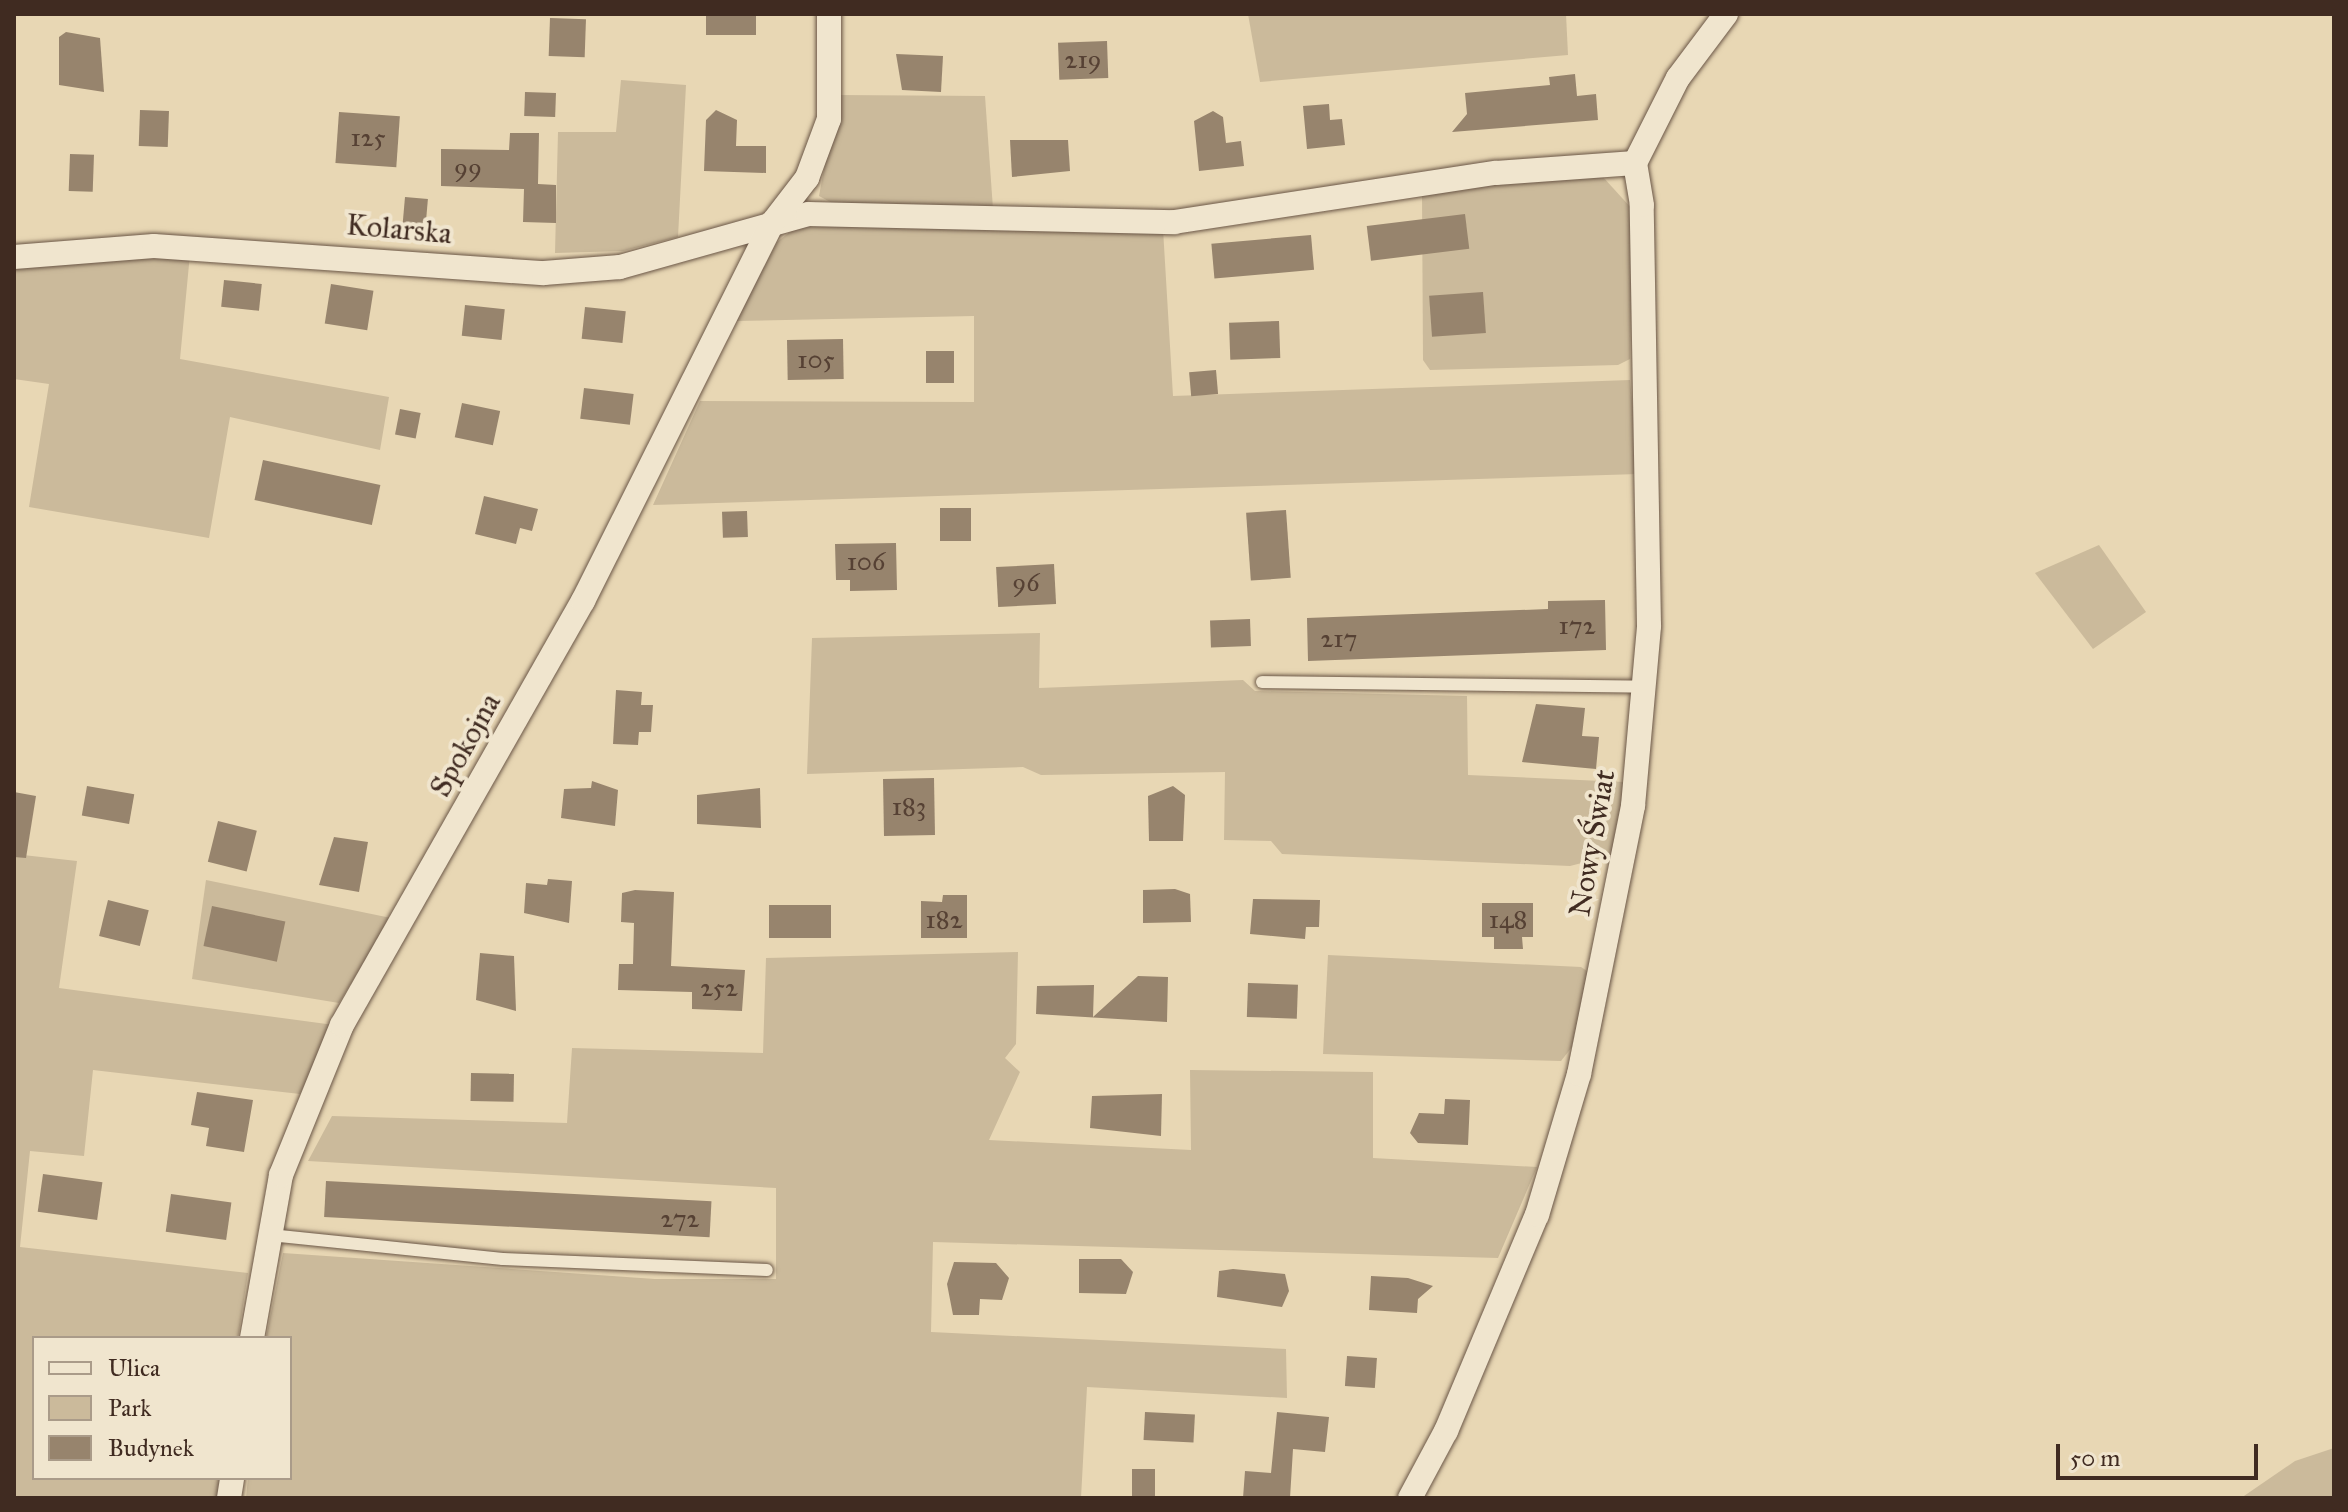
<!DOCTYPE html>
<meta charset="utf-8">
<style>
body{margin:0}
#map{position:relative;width:2348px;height:1512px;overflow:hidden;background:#e8d7b4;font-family:"IM FELL Great Primer",serif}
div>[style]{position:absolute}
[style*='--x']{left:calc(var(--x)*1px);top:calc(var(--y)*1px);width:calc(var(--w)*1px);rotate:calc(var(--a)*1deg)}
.green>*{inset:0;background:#cbba9b}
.building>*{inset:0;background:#97846d;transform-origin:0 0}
.roads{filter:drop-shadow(0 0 2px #6a5646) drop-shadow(0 0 2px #6a5646)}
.service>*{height:12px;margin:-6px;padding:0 6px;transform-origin:6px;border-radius:6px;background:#f0e5ce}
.minor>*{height:24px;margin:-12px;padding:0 12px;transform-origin:12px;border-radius:12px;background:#f0e5ce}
span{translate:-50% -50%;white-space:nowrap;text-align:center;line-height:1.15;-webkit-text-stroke:8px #f0e5ce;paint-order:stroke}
.number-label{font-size:26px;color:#564134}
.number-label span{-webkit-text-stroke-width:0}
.street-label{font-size:30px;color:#402b21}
.frame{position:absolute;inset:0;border:16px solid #402b21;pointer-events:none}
.legend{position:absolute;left:32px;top:1336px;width:260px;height:144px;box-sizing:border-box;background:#f0e5ce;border:2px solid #aa9b89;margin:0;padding:10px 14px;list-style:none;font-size:24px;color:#402b21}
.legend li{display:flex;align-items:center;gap:16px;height:40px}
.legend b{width:40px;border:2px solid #aa9b89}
.scale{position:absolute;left:2056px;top:1444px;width:202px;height:36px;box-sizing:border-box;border:4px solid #402b21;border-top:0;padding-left:10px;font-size:24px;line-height:28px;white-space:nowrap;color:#402b21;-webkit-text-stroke:6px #f0e5ce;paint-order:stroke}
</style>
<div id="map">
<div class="green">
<i style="clip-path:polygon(1248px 14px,1566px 14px,1568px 55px,1260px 82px)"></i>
<i style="clip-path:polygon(621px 80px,686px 85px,678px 237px,623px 251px,555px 253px,558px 132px,616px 132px)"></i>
<i style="clip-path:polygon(838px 95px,985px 96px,993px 209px,834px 204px,819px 196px)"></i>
<i style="clip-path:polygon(1575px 171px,1603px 177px,1633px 210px,1630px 359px,1618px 365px,1430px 370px,1423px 360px,1422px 194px)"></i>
<i style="clip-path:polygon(799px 225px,1163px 229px,1173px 396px,1630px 380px,1639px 474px,653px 505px,700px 401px,974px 402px,974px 316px,736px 321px,777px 242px)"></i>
<i style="clip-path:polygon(190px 254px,180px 359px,389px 397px,380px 450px,230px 417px,209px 538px,29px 507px,49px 384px,14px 379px,14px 264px)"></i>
<i style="clip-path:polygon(2099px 545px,2146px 612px,2093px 649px,2035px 573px)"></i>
<i style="clip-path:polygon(1040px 633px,1039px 688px,1243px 680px,1255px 691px,1467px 696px,1468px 775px,1624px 782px,1613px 855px,1570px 866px,1282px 854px,1271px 841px,1224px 840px,1225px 772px,1041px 775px,1023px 767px,807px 774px,812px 638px)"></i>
<i style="clip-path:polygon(14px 854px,77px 861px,59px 988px,334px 1025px,300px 1094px,93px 1070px,84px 1156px,30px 1151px,20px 1247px,248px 1273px,238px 1338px,34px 1338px,34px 1478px,220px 1478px,217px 1498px,14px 1498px)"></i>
<i style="clip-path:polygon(206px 880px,391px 918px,339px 1003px,192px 979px)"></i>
<i style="clip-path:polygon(1018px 952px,1016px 1044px,1005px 1058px,1020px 1072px,989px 1140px,1191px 1150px,1190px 1070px,1373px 1072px,1373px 1158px,1537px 1167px,1498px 1258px,933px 1242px,931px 1332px,1286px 1349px,1287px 1398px,1087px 1387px,1081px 1498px,246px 1498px,248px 1478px,290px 1478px,290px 1338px,266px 1338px,283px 1253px,655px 1279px,776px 1279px,776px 1188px,308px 1161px,332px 1116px,567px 1123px,572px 1048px,763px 1053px,766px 958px)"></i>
<i style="clip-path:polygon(1328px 955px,1581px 967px,1590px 973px,1579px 1038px,1561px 1061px,1323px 1054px)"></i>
<i style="clip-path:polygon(2334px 1448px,2334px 1498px,2241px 1498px,2295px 1461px)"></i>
</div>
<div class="building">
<i style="left:706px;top:14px;width:50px;height:21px"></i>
<i style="left:550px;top:18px;width:36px;height:38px;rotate:2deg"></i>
<i style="clip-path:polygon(66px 32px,100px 38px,104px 92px,59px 85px,59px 37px)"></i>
<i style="left:1107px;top:41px;width:37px;height:49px;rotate:88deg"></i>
<i style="clip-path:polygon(896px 54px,943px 56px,941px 92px,902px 90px)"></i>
<i style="clip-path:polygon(1575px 74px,1577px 96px,1596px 94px,1598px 120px,1452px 132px,1467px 114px,1465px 93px,1550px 85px,1549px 77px)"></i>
<i style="left:525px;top:92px;width:31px;height:24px;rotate:2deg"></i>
<i style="clip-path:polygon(1329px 104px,1330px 120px,1342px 119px,1345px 145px,1307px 149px,1303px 106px)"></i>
<i style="left:140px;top:110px;width:29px;height:36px;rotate:2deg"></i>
<i style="clip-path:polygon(716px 110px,737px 120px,736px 146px,766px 146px,766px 173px,704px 171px,706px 120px)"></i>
<i style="clip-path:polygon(1213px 111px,1223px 117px,1226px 143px,1241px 141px,1244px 166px,1199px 171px,1194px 121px)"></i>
<i style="left:339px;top:112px;width:61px;height:51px;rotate:4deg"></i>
<i style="clip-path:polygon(510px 133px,539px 133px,538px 184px,556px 185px,556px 223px,523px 222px,524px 189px,441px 186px,441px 149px,509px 150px)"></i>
<i style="clip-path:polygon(1010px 140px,1068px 140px,1070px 171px,1012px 177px)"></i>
<i style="left:70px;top:154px;width:24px;height:37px;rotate:2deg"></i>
<i style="left:405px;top:197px;width:23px;height:38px;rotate:5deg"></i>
<i style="left:1465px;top:214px;width:35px;height:99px;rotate:83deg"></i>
<i style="left:1311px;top:235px;width:35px;height:100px;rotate:85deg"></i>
<i style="left:224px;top:280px;width:38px;height:27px;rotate:6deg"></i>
<i style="left:331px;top:284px;width:43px;height:40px;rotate:9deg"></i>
<i style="left:1483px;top:292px;width:41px;height:54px;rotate:86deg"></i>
<i style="left:465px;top:305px;width:40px;height:31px;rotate:6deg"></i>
<i style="left:585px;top:307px;width:41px;height:32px;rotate:6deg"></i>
<i style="left:1279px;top:321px;width:37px;height:50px;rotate:88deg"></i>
<i style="left:843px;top:339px;width:40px;height:56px;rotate:89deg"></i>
<i style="left:926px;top:351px;width:28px;height:32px"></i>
<i style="left:1216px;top:370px;width:24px;height:27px;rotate:85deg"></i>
<i style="left:584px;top:388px;width:50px;height:31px;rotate:7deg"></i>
<i style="left:462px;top:403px;width:39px;height:35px;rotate:12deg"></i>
<i style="left:400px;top:409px;width:21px;height:26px;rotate:11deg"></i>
<i style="left:263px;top:460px;width:120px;height:41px;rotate:12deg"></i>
<i style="clip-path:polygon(484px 496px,538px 509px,532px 531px,520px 528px,516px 544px,475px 534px)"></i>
<i style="left:940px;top:508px;width:31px;height:33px"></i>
<i style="left:1286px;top:510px;width:68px;height:40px;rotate:86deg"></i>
<i style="left:747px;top:511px;width:26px;height:25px;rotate:88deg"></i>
<i style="clip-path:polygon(896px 543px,897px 590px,850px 591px,850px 580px,836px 580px,835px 544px)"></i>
<i style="left:1054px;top:564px;width:40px;height:58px;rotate:87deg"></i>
<i style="clip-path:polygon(1605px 600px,1606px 650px,1308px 661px,1307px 618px,1548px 609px,1548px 601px)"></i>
<i style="left:1250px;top:619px;width:27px;height:40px;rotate:88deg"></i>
<i style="clip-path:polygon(616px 690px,642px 692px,641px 705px,653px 705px,651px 732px,639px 732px,638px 745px,613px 744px)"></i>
<i style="clip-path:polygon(1536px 704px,1585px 708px,1582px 736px,1599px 737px,1596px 769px,1522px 762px)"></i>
<i style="left:934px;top:778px;width:57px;height:51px;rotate:89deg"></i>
<i style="clip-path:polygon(592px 781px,618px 790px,615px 826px,561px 818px,564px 789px,591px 788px)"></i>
<i style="left:87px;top:786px;width:48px;height:30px;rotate:10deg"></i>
<i style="clip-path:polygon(1173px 786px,1185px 795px,1183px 841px,1149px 841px,1148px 796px)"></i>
<i style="clip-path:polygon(760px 788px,761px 828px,697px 824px,697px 795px)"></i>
<i style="clip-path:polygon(14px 792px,36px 796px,26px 858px,14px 857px)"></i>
<i style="left:218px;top:821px;width:40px;height:42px;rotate:14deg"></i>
<i style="clip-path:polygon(334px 837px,368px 842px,359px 892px,319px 885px)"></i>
<i style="clip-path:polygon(548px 879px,572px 881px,569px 923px,524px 913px,526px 883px,547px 885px)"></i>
<i style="clip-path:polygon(1175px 889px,1190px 894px,1191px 922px,1143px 923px,1143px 890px)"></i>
<i style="clip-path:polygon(635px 890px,674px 892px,671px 966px,745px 970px,742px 1011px,692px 1009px,692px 992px,618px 990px,619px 964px,633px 964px,634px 923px,621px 922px,622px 893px)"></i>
<i style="clip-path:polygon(943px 895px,967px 895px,967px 938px,921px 938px,921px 901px,942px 902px)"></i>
<i style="clip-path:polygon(1253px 899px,1320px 900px,1319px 927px,1306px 927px,1305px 939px,1250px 934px)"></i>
<i style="left:108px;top:900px;width:42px;height:37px;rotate:14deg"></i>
<i style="clip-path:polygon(1482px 903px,1533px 903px,1533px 937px,1522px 937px,1523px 949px,1494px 949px,1494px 937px,1482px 937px)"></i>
<i style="left:831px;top:905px;width:33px;height:62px;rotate:90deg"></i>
<i style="left:212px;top:906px;width:75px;height:41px;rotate:12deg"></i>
<i style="clip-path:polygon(480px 953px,514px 956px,516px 1011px,476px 1000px)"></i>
<i style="clip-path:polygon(1138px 976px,1168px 977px,1167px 1022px,1036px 1014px,1037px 986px,1094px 985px,1093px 1017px)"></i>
<i style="left:1248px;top:983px;width:50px;height:34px;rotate:2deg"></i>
<i style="left:471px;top:1073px;width:43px;height:28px;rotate:1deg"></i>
<i style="clip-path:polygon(197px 1092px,253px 1100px,244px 1152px,206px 1146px,209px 1128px,191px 1125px)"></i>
<i style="clip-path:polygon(1162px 1094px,1161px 1136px,1090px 1128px,1092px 1096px)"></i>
<i style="clip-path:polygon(1445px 1099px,1470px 1100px,1468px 1145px,1418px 1143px,1410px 1133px,1419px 1113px,1444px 1114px)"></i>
<i style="left:43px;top:1174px;width:60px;height:38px;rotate:8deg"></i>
<i style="left:326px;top:1181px;width:386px;height:36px;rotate:3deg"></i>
<i style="left:171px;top:1194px;width:61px;height:38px;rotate:8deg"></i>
<i style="clip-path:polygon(1079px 1259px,1121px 1259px,1133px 1272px,1126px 1294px,1079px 1293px)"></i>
<i style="clip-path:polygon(954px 1262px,996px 1263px,1009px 1278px,1002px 1300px,980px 1299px,979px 1315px,953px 1315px,947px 1284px)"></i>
<i style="clip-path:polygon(1233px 1269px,1285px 1274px,1289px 1291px,1282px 1307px,1217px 1297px,1219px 1271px)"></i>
<i style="clip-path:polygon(1371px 1276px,1408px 1278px,1433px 1286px,1418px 1299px,1417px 1313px,1369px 1310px)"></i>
<i style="left:1347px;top:1356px;width:30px;height:30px;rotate:4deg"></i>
<i style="left:1145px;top:1412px;width:50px;height:28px;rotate:3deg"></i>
<i style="clip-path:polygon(1277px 1412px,1329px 1417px,1325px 1452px,1293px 1449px,1290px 1498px,1243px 1498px,1245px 1471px,1271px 1473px)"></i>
<i style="left:1132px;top:1469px;width:23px;height:29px"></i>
</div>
<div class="roads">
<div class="service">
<i style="--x:1262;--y:682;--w:383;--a:0.7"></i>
<i style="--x:270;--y:1235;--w:234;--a:5.9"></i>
<i style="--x:503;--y:1259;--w:264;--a:2.4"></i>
</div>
<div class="minor">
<i style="--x:1635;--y:163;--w:95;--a:-63.2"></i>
<i style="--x:1678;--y:78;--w:80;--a:-53.1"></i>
<i style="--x:14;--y:257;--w:140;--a:-4.5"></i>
<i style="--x:154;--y:246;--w:391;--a:4"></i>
<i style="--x:544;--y:273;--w:76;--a:-4.5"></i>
<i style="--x:620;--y:267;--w:195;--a:-15.7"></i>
<i style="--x:808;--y:214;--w:366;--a:1.3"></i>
<i style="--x:1174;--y:222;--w:326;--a:-8.7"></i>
<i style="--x:1496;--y:173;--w:139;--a:-4.1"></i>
<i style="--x:252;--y:1338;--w:166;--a:-79.9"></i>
<i style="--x:281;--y:1175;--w:162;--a:-67.9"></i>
<i style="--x:342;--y:1025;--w:488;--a:-60.4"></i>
<i style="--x:583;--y:601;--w:424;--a:-63.4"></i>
<i style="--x:773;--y:222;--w:56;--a:-52.3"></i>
<i style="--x:807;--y:178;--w:63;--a:-69.6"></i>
<i style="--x:829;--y:119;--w:105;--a:-90"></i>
<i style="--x:229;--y:1498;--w:20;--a:-81"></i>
<i style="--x:1410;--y:1498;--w:76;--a:-61.8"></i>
<i style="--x:1446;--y:1431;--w:234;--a:-67.2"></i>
<i style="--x:1537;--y:1215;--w:147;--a:-73.4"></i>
<i style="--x:1579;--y:1074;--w:273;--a:-78.6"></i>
<i style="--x:1633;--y:806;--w:181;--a:-84.9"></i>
<i style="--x:1649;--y:626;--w:421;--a:-91"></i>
<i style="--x:1642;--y:205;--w:43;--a:-99.5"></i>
</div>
</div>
<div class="number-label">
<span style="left:1083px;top:60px">219</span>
<span style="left:368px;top:138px">125</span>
<span style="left:468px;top:168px">99</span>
<span style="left:816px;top:360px">105</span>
<span style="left:866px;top:562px">106</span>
<span style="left:1026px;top:583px">96</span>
<span style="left:1577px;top:626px">172</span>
<span style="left:1339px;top:639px">217</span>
<span style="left:909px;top:807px">183</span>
<span style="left:944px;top:920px">182</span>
<span style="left:1508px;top:920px">148</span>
<span style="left:719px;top:988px">252</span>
<span style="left:680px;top:1219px">272</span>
</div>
<div class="street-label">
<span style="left:399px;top:229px;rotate:5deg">Kolarska</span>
<span style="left:465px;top:745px;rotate:-61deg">Spokojna</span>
<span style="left:1592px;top:843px;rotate:-80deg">Nowy Świat</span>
</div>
<div class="frame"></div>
<ul class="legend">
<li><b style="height:10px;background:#f0e5ce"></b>Ulica</li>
<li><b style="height:22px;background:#cbba9b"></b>Park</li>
<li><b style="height:22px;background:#97846d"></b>Budynek</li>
</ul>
<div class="scale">50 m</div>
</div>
